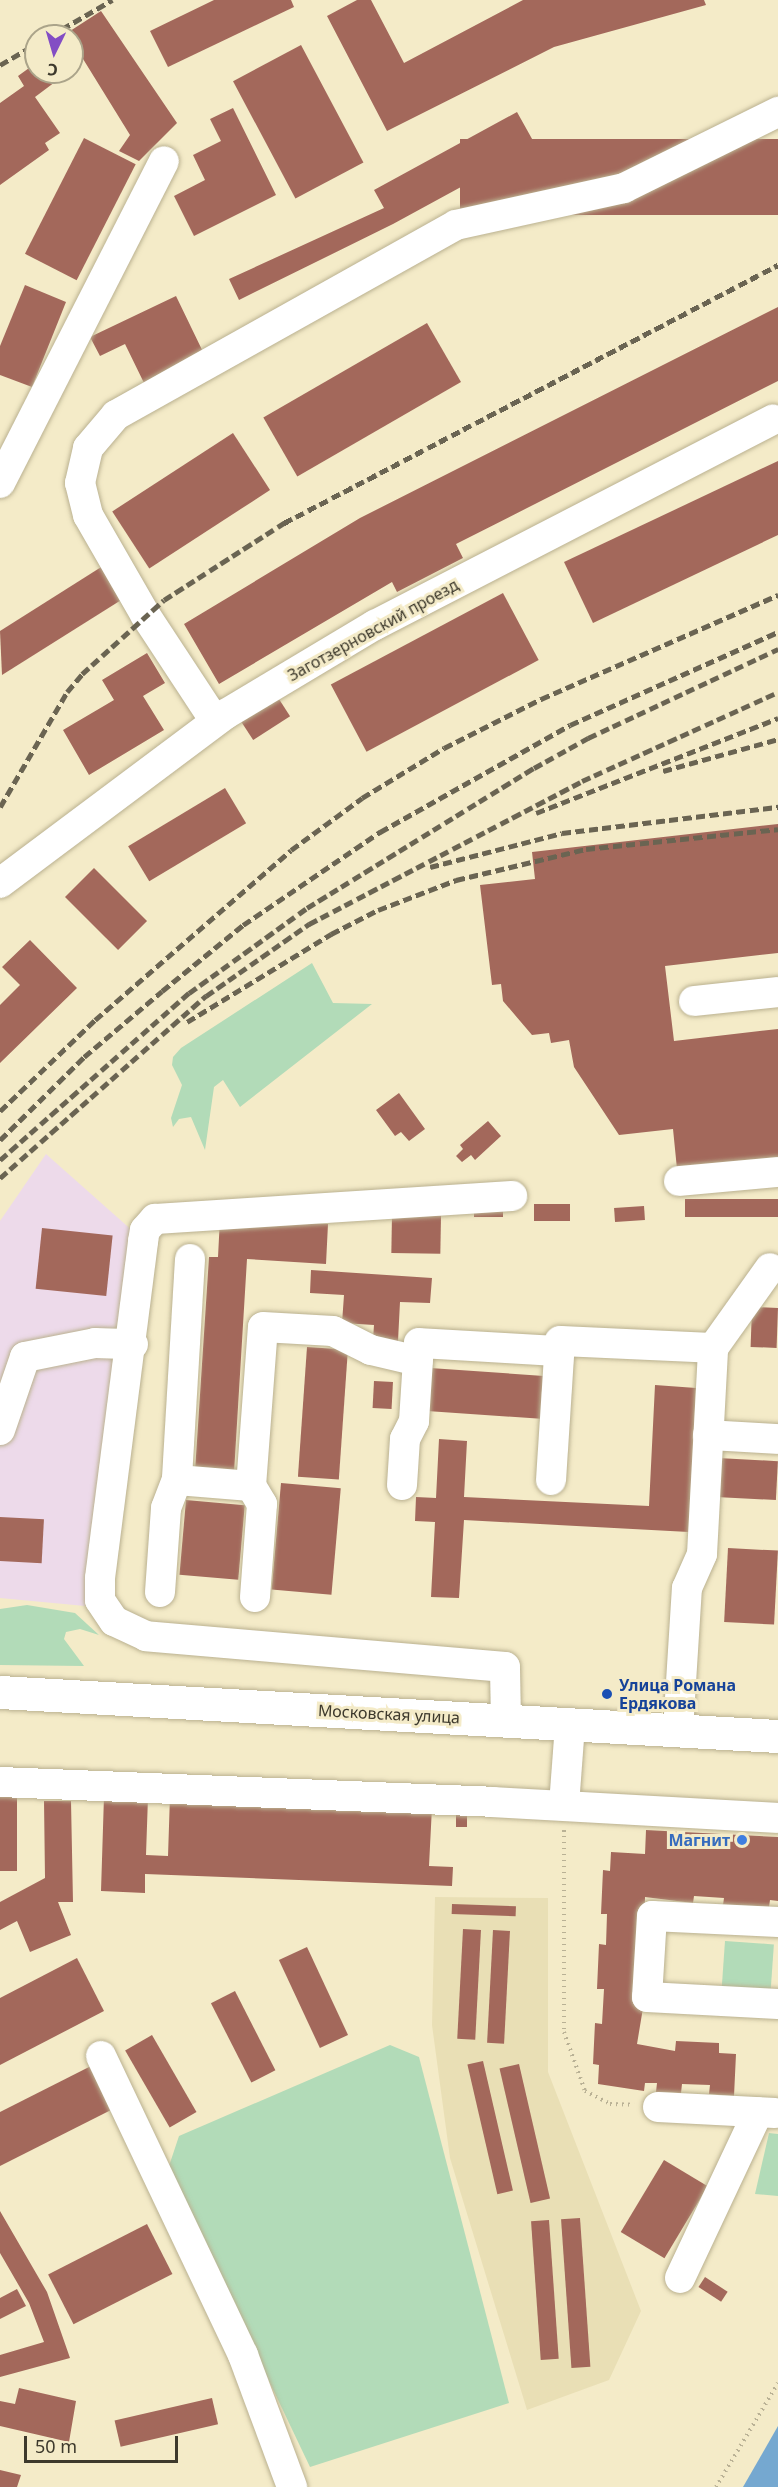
<!DOCTYPE html>
<meta charset="utf-8">
<style>
body{margin:0}
#map{position:relative;width:778px;height:2487px;overflow:hidden;background:#f4ebc8;font-family:"Noto Sans",sans-serif}
div>[style]{position:absolute}
[style*='--x']{left:calc(var(--x)*1px);top:calc(var(--y)*1px);width:calc(var(--w)*1px);rotate:calc(var(--a)*1deg)}
.commercial>*{inset:0;background:#eddaea}
.built>*{inset:0;background:#e9dfb5}
.green>*{inset:0;background:#b2dbb8;transform-origin:0 0}
.water>*{inset:0;background:#75a8d0}
.building>*{inset:0;background:#a3685b;transform-origin:0 0}
.path>*{height:4px;margin-top:-2px;transform-origin:0;background:repeating-linear-gradient(90deg,#b9b195 0 1.5px,transparent 0 6px)}
.roads{filter:drop-shadow(0 0 2px #bab190) drop-shadow(0 0 2px #bab190)}
.minor>*{height:30px;margin:-15px;padding:0 15px;transform-origin:15px;border-radius:15px;background:#fff}
.major>*{height:33px;margin:-16.5px;padding:0 16.5px;transform-origin:16.5px;border-radius:16.5px;background:#fff}
.rail>*{height:4.5px;margin-top:-2.25px;transform-origin:0;background:repeating-linear-gradient(90deg,#6a6452 0 9px,transparent 0 13.5px)}
.dots>*{width:16px;height:16px;translate:-50% -50%;box-sizing:border-box;border:3px solid #f4ebc8;border-radius:50%}
span{translate:-50% -50%;white-space:nowrap;text-align:center;line-height:1.15;-webkit-text-stroke:6px #f4ebc8;paint-order:stroke}
.street-label{font-size:16px;color:#3d392c}
.transit-label{font-size:16px;color:#164399;font-weight:700}
.left{translate:0 -50%;text-align:left}
.shop-label{font-size:16px;color:#366cbe;font-weight:700}
.right{translate:-100% -50%;text-align:right}
.north{position:absolute;left:24px;top:24px;width:60px;height:60px;box-sizing:border-box;background:#f4ebc8;border:2px solid #aba48a;border-radius:50%;rotate:185deg;font-size:16px;font-weight:700;line-height:24px;text-align:center;color:#3d392c}
.north::after{content:'';display:block;margin:auto;width:21px;height:27px;background:#834dc4;clip-path:polygon(50% 0,100% 100%,50% 72%,0 100%)}
.scale{position:absolute;left:24px;top:2436px;width:154px;height:27px;box-sizing:border-box;border:3px solid #3d392c;border-top:0;padding-left:8px;font-size:18px;line-height:21px;white-space:nowrap;color:#3d392c;-webkit-text-stroke:4px #f4ebc8;paint-order:stroke}
</style>
<div id="map">
<div class="commercial">
<i style="clip-path:polygon(46px 1154px,135px 1233px,85px 1606px,0 1598px,0 1221px)"></i>
</div>
<div class="built">
<i style="clip-path:polygon(435px 1897px,548px 1898px,548px 2072px,641px 2311px,609px 2380px,527px 2410px,450px 2158px,432px 2025px)"></i>
</div>
<div class="green">
<i style="clip-path:polygon(312px 963px,333px 1003px,372px 1004px,240px 1107px,223px 1080px,214px 1087px,205px 1150px,191px 1117px,179px 1119px,173px 1127px,171px 1118px,182px 1085px,172px 1065px,173px 1057px,181px 1048px)"></i>
<i style="clip-path:polygon(27px 1605px,75px 1613px,99px 1635px,80px 1629px,66px 1632px,64px 1639px,84px 1666px,0 1665px,0 1609px)"></i>
<i style="left:725px;top:1941px;width:49px;height:49px;rotate:4deg"></i>
<i style="clip-path:polygon(390px 2045px,419px 2057px,509px 2403px,310px 2467px,168px 2169px,179px 2136px)"></i>
<i style="clip-path:polygon(769px 2133px,778px 2134px,778px 2196px,755px 2194px)"></i>
</div>
<div class="water">
<i style="clip-path:polygon(778px 2426px,778px 2487px,743px 2487px)"></i>
</div>
<div class="building">
<i style="clip-path:polygon(214px 0,291px 0,294px 7px,168px 67px,150px 31px)"></i>
<i style="clip-path:polygon(357px 0,371px 0,404px 63px,523px 0,704px 0,706px 5px,554px 47px,387px 131px,327px 16px)"></i>
<i style="clip-path:polygon(101px 11px,177px 123px,139px 161px,119px 151px,130px 135px,67px 33px)"></i>
<i style="left:301px;top:45px;width:133px;height:77px;rotate:62deg"></i>
<i style="clip-path:polygon(36px 63px,36px 72px,47px 72px,55px 82px,35px 97px,60px 133px,45px 143px,49px 150px,0 185px,0 103px,24px 86px,18px 76px)"></i>
<i style="clip-path:polygon(233px 108px,276px 195px,194px 236px,174px 196px,205px 180px,193px 155px,221px 141px,210px 119px)"></i>
<i style="clip-path:polygon(517px 112px,536px 146px,393px 224px,239px 300px,229px 279px,384px 208px,374px 190px)"></i>
<i style="left:84px;top:138px;width:58px;height:130px;rotate:27deg"></i>
<i style="left:778px;top:139px;width:76px;height:318px;rotate:90deg"></i>
<i style="clip-path:polygon(25px 285px,66px 302px,32px 387px,0 375px,0 346px)"></i>
<i style="clip-path:polygon(176px 296px,205px 356px,145px 385px,125px 344px,100px 356px,90px 337px)"></i>
<i style="clip-path:polygon(778px 307px,778px 381px,456px 544px,463px 558px,397px 592px,392px 582px,219px 684px,184px 624px,360px 518px)"></i>
<i style="left:427px;top:323px;width:68px;height:189px;rotate:60deg"></i>
<i style="left:233px;top:433px;width:68px;height:144px;rotate:57deg"></i>
<i style="clip-path:polygon(778px 461px,778px 535px,593px 623px,564px 562px)"></i>
<i style="clip-path:polygon(106px 564px,126px 597px,2px 675px,0 631px)"></i>
<i style="left:503px;top:593px;width:76px;height:195px;rotate:62deg"></i>
<i style="clip-path:polygon(147px 653px,165px 683px,143px 696px,164px 730px,89px 775px,63px 730px,114px 700px,102px 680px)"></i>
<i style="left:277px;top:696px;width:24px;height:44px;rotate:57deg"></i>
<i style="left:225px;top:788px;width:41px;height:113px;rotate:59deg"></i>
<i style="clip-path:polygon(778px 824px,778px 953px,665px 966px,674px 1041px,778px 1029px,778px 1158px,677px 1169px,673px 1129px,619px 1135px,574px 1067px,569px 1040px,551px 1043px,549px 1033px,532px 1035px,503px 1001px,501px 984px,492px 985px,480px 885px,535px 879px,532px 852px)"></i>
<i style="left:94px;top:868px;width:75px;height:41px;rotate:45deg"></i>
<i style="clip-path:polygon(30px 940px,77px 988px,0 1063px,0 1005px,20px 985px,2px 967px)"></i>
<i style="clip-path:polygon(399px 1093px,425px 1129px,409px 1141px,401px 1132px,395px 1136px,376px 1110px)"></i>
<i style="clip-path:polygon(488px 1121px,501px 1136px,475px 1160px,471px 1155px,462px 1162px,456px 1156px,463px 1149px,460px 1145px)"></i>
<i style="left:778px;top:1199px;width:18px;height:93px;rotate:90deg"></i>
<i style="left:534px;top:1204px;width:36px;height:17px"></i>
<i style="left:644px;top:1206px;width:14px;height:30px;rotate:86deg"></i>
<i style="left:474px;top:1208px;width:29px;height:9px"></i>
<i style="left:392px;top:1215px;width:49px;height:38px;rotate:1deg"></i>
<i style="clip-path:polygon(220px 1218px,328px 1224px,326px 1264px,247px 1259px,234px 1473px,195px 1471px,209px 1257px,218px 1257px)"></i>
<i style="left:42px;top:1228px;width:71px;height:61px;rotate:6deg"></i>
<i style="clip-path:polygon(311px 1270px,432px 1278px,430px 1303px,400px 1302px,398px 1341px,373px 1339px,374px 1325px,342px 1323px,344px 1295px,310px 1293px)"></i>
<i style="left:752px;top:1307px;width:26px;height:40px;rotate:2deg"></i>
<i style="left:307px;top:1347px;width:41px;height:130px;rotate:4deg"></i>
<i style="left:430px;top:1368px;width:114px;height:43px;rotate:4deg"></i>
<i style="left:374px;top:1381px;width:19px;height:27px;rotate:3deg"></i>
<i style="clip-path:polygon(655px 1385px,696px 1388px,689px 1532px,464px 1520px,459px 1598px,431px 1597px,435px 1522px,415px 1521px,416px 1497px,436px 1498px,439px 1439px,467px 1441px,464px 1497px,649px 1506px)"></i>
<i style="left:718px;top:1458px;width:60px;height:39px;rotate:3deg"></i>
<i style="left:281px;top:1483px;width:60px;height:107px;rotate:5deg"></i>
<i style="left:186px;top:1500px;width:59px;height:75px;rotate:5deg"></i>
<i style="left:0;top:1517px;width:44px;height:44px;rotate:3deg"></i>
<i style="left:728px;top:1548px;width:50px;height:74px;rotate:3deg"></i>
<i style="left:0;top:1791px;width:17px;height:80px"></i>
<i style="clip-path:polygon(104px 1796px,148px 1797px,146px 1855px,168px 1856px,170px 1796px,432px 1807px,429px 1866px,453px 1867px,452px 1886px,145px 1874px,145px 1893px,101px 1891px)"></i>
<i style="clip-path:polygon(44px 1801px,71px 1801px,73px 1902px,58px 1902px,71px 1935px,30px 1952px,17px 1921px,0 1930px,0 1902px,45px 1878px)"></i>
<i style="left:456px;top:1805px;width:11px;height:22px"></i>
<i style="clip-path:polygon(646px 1830px,778px 1837px,778px 1901px,770px 1900px,769px 1907px,723px 1905px,724px 1898px,694px 1896px,693px 1903px,645px 1897px,643px 2008px,637px 2044px,675px 2051px,676px 2041px,719px 2043px,719px 2053px,736px 2054px,734px 2096px,709px 2094px,710px 2085px,682px 2084px,681px 2093px,656px 2092px,657px 2083px,645px 2083px,644px 2091px,598px 2084px,599px 2065px,593px 2064px,595px 2023px,602px 2024px,604px 1989px,597px 1989px,599px 1944px,606px 1945px,607px 1914px,601px 1914px,603px 1870px,610px 1871px,611px 1852px,645px 1854px)"></i>
<i style="left:452px;top:1904px;width:64px;height:10px;rotate:2deg"></i>
<i style="left:463px;top:1929px;width:18px;height:110px;rotate:3deg"></i>
<i style="left:493px;top:1930px;width:17px;height:113px;rotate:3deg"></i>
<i style="left:307px;top:1947px;width:97px;height:31px;rotate:65deg"></i>
<i style="clip-path:polygon(77px 1958px,104px 2011px,0 2065px,0 1998px)"></i>
<i style="left:235px;top:1991px;width:89px;height:27px;rotate:63deg"></i>
<i style="left:152px;top:2035px;width:89px;height:31px;rotate:60deg"></i>
<i style="left:483px;top:2061px;width:133px;height:16px;rotate:77deg"></i>
<i style="left:519px;top:2064px;width:138px;height:20px;rotate:77deg"></i>
<i style="clip-path:polygon(91px 2066px,113px 2109px,0 2166px,0 2112px)"></i>
<i style="left:664px;top:2160px;width:51px;height:84px;rotate:31deg"></i>
<i style="clip-path:polygon(0 2211px,47px 2292px,70px 2358px,0 2377px,0 2355px,44px 2342px,29px 2303px,0 2253px)"></i>
<i style="left:580px;top:2218px;width:149px;height:19px;rotate:86deg"></i>
<i style="left:549px;top:2220px;width:139px;height:18px;rotate:86deg"></i>
<i style="left:147px;top:2224px;width:56px;height:111px;rotate:63deg"></i>
<i style="left:705px;top:2277px;width:27px;height:12px;rotate:33deg"></i>
<i style="clip-path:polygon(17px 2289px,26px 2306px,0 2319px,0 2298px)"></i>
<i style="clip-path:polygon(19px 2388px,76px 2401px,69px 2442px,0 2426px,0 2401px,15px 2404px)"></i>
<i style="left:212px;top:2398px;width:27px;height:100px;rotate:77deg"></i>
<i style="clip-path:polygon(0 2470px,21px 2475px,17px 2487px,0 2487px)"></i>
</div>
<div class="path">
<i style="--x:564;--y:1830;--w:202;--a:90"></i>
<i style="--x:564;--y:2032;--w:63;--a:70.4"></i>
<i style="--x:585;--y:2091;--w:28;--a:27"></i>
<i style="--x:610;--y:2104;--w:24;--a:2"></i>
<i style="--x:716;--y:2487;--w:121;--a:-59.2"></i>
</div>
<div class="roads">
<div class="minor">
<i style="--x:0;--y:483;--w:361;--a:-63"></i>
<i style="--x:215;--y:721;--w:126;--a:-123.3"></i>
<i style="--x:146;--y:616;--w:116;--a:-119.9"></i>
<i style="--x:88;--y:515;--w:33;--a:-104"></i>
<i style="--x:80;--y:483;--w:36;--a:-77"></i>
<i style="--x:88;--y:448;--w:43;--a:-49.7"></i>
<i style="--x:116;--y:415;--w:389;--a:-29.2"></i>
<i style="--x:456;--y:225;--w:172;--a:-12.4"></i>
<i style="--x:624;--y:188;--w:172;--a:-26.3"></i>
<i style="--x:0;--y:883;--w:282;--a:-36.8"></i>
<i style="--x:226;--y:714;--w:174;--a:-30.9"></i>
<i style="--x:375;--y:625;--w:448;--a:-27.3"></i>
<i style="--x:694;--y:1001;--w:84;--a:-6.1"></i>
<i style="--x:679;--y:1181;--w:99;--a:-5.2"></i>
<i style="--x:190;--y:1259;--w:221;--a:93.4"></i>
<i style="--x:177;--y:1480;--w:74;--a:4.6"></i>
<i style="--x:0;--y:1430;--w:77;--a:-71.1"></i>
<i style="--x:25;--y:1357;--w:71;--a:-11.3"></i>
<i style="--x:95;--y:1343;--w:38;--a:2"></i>
<i style="--x:708;--y:1435;--w:70;--a:3.3"></i>
<i style="--x:551;--y:1480;--w:139;--a:-86.3"></i>
<i style="--x:560;--y:1341;--w:153;--a:2.6"></i>
<i style="--x:402;--y:1485;--w:46;--a:-86.3"></i>
<i style="--x:405;--y:1439;--w:20;--a:-63"></i>
<i style="--x:414;--y:1421;--w:78;--a:-86.3"></i>
<i style="--x:419;--y:1343;--w:140;--a:3.3"></i>
<i style="--x:160;--y:1592;--w:84;--a:-85.9"></i>
<i style="--x:166;--y:1508;--w:30;--a:-69"></i>
<i style="--x:255;--y:1597;--w:93;--a:-85.7"></i>
<i style="--x:262;--y:1504;--w:21;--a:-121"></i>
<i style="--x:251;--y:1486;--w:159;--a:-85.7"></i>
<i style="--x:263;--y:1327;--w:70;--a:3.3"></i>
<i style="--x:333;--y:1331;--w:42;--a:26.6"></i>
<i style="--x:371;--y:1350;--w:48;--a:13.2"></i>
<i style="--x:506;--y:1721;--w:54;--a:-91.1"></i>
<i style="--x:505;--y:1667;--w:360;--a:-175.1"></i>
<i style="--x:146;--y:1636;--w:35;--a:-155"></i>
<i style="--x:114;--y:1621;--w:25;--a:-124"></i>
<i style="--x:100;--y:1600;--w:22;--a:-90"></i>
<i style="--x:100;--y:1578;--w:340;--a:-82.7"></i>
<i style="--x:143;--y:1241;--w:11;--a:-80"></i>
<i style="--x:145;--y:1230;--w:15;--a:-48"></i>
<i style="--x:155;--y:1219;--w:358;--a:-3.7"></i>
<i style="--x:678;--y:1730;--w:142;--a:-86.4"></i>
<i style="--x:687;--y:1588;--w:37;--a:-66"></i>
<i style="--x:702;--y:1554;--w:206;--a:-86.9"></i>
<i style="--x:713;--y:1348;--w:98;--a:-54.5"></i>
<i style="--x:0;--y:1782;--w:493;--a:2.3"></i>
<i style="--x:493;--y:1802;--w:285;--a:3.2"></i>
<i style="--x:564;--y:1805;--w:79;--a:-85.7"></i>
<i style="--x:778;--y:1922;--w:126;--a:-177.3"></i>
<i style="--x:652;--y:1916;--w:81;--a:93.5"></i>
<i style="--x:647;--y:1997;--w:131;--a:3.1"></i>
<i style="--x:101;--y:2056;--w:331;--a:64.6"></i>
<i style="--x:243;--y:2355;--w:141;--a:69.6"></i>
<i style="--x:658;--y:2107;--w:117;--a:2.9"></i>
<i style="--x:680;--y:2278;--w:183;--a:-64.8"></i>
</div>
<div class="major">
<i style="--x:0;--y:1692;--w:779;--a:3.24"></i>
</div>
</div>
<div class="rail">
<i style="--x:50;--y:36;--w:72;--a:-30.1"></i>
<i style="--x:0;--y:65;--w:42;--a:-30.3"></i>
<i style="--x:663;--y:771;--w:119;--a:-15.5"></i>
<i style="--x:0;--y:807;--w:133;--a:-59.8"></i>
<i style="--x:67;--y:692;--w:23;--a:-50"></i>
<i style="--x:82;--y:674;--w:110;--a:-42.1"></i>
<i style="--x:164;--y:600;--w:143;--a:-32.7"></i>
<i style="--x:284;--y:523;--w:557;--a:-27.58"></i>
<i style="--x:536;--y:813;--w:260;--a:-21.4"></i>
<i style="--x:430;--y:867;--w:136;--a:-14.4"></i>
<i style="--x:562;--y:833;--w:218;--a:-6.9"></i>
<i style="--x:187;--y:1022;--w:169;--a:-31.4"></i>
<i style="--x:331;--y:934;--w:53;--a:-27.1"></i>
<i style="--x:378;--y:910;--w:84;--a:-21"></i>
<i style="--x:456;--y:880;--w:134;--a:-13.4"></i>
<i style="--x:586;--y:849;--w:193;--a:-5.9"></i>
<i style="--x:0;--y:1111;--w:132;--a:-43.8"></i>
<i style="--x:95;--y:1020;--w:259;--a:-40.9"></i>
<i style="--x:291;--y:850;--w:88;--a:-36.2"></i>
<i style="--x:362;--y:798;--w:96;--a:-31.4"></i>
<i style="--x:444;--y:748;--w:109;--a:-26.8"></i>
<i style="--x:541;--y:699;--w:259;--a:-23.7"></i>
<i style="--x:0;--y:1140;--w:118;--a:-44.7"></i>
<i style="--x:84;--y:1057;--w:102;--a:-40.2"></i>
<i style="--x:162;--y:991;--w:104;--a:-39.2"></i>
<i style="--x:243;--y:925;--w:166;--a:-34.2"></i>
<i style="--x:380;--y:832;--w:218;--a:-29.4"></i>
<i style="--x:570;--y:725;--w:228;--a:-24.1"></i>
<i style="--x:0;--y:1160;--w:252;--a:-41.5"></i>
<i style="--x:189;--y:993;--w:145;--a:-35.8"></i>
<i style="--x:307;--y:908;--w:267;--a:-31.7"></i>
<i style="--x:534;--y:768;--w:62;--a:-29.1"></i>
<i style="--x:588;--y:738;--w:210;--a:-25.1"></i>
<i style="--x:0;--y:1178;--w:275;--a:-41.5"></i>
<i style="--x:206;--y:996;--w:126;--a:-35"></i>
<i style="--x:309;--y:924;--w:308;--a:-27.6"></i>
<i style="--x:582;--y:781;--w:215;--a:-24.4"></i>
</div>
<div class="dots">
<i style="left:607px;top:1694px;background:#1a4fb4"></i>
<i style="left:742px;top:1840px;background:#3f7fe0"></i>
</div>
<div class="street-label">
<span style="left:373px;top:630px;rotate:-29deg">Заготзерновский проезд</span>
<span style="left:389px;top:1714px;rotate:3deg">Московская улица</span>
</div>
<div class="transit-label">
<span class="left" style="left:619px;top:1694px">Улица Романа<br>Ердякова</span>
</div>
<div class="shop-label">
<span class="right" style="left:730px;top:1840px">Магнит</span>
</div>
<div class="north">С</div>
<div class="scale">50 m</div>
</div>
